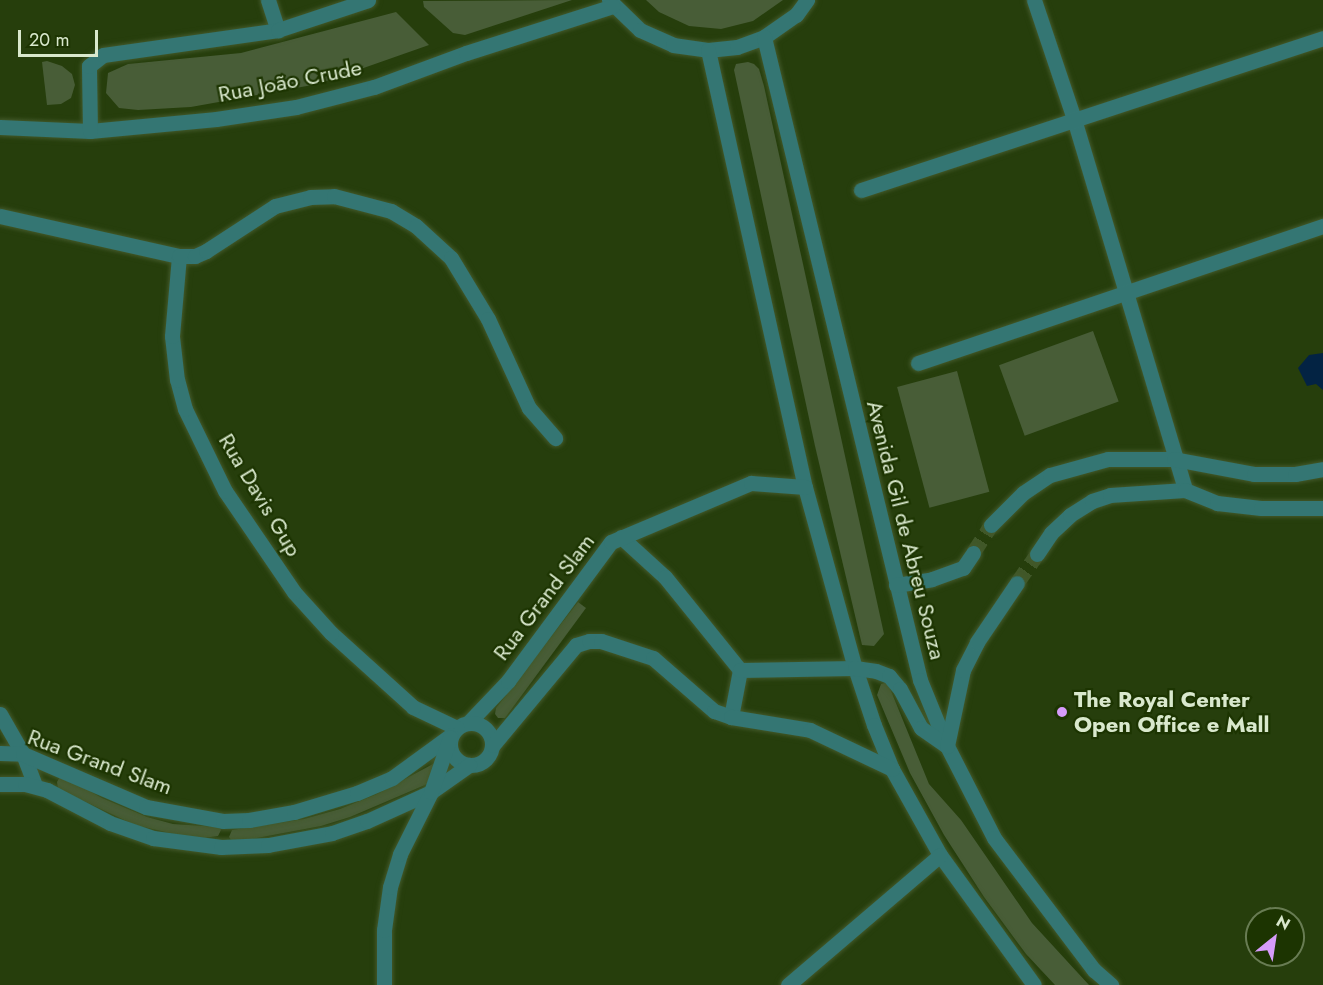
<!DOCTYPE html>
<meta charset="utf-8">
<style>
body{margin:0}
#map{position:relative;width:1323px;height:985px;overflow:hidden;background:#263e0c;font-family:Jost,sans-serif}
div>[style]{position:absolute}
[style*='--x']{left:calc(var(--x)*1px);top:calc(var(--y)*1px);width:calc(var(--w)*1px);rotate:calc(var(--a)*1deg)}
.green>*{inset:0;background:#485d37;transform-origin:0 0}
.water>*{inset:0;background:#032343}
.minor-tunnel>*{height:15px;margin-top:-7.5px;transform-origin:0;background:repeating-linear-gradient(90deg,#415829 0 15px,transparent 0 23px)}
.roads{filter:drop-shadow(0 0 2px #43592b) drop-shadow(0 0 2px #43592b)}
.minor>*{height:15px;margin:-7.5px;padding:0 7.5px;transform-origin:7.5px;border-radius:7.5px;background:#347673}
.minor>.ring{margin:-7.5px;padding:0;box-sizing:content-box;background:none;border:15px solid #347673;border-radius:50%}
.dots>*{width:16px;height:16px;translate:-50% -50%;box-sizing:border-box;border:3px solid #1c3401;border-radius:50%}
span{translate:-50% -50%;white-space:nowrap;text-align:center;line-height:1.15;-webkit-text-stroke:4.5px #1c3401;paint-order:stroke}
.street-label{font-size:22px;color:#d9e8cd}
.poi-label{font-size:22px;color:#d9e8cd;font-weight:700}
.left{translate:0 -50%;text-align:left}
.north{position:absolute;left:1245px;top:907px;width:60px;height:60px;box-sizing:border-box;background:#1c3401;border:2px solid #687c53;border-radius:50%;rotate:30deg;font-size:16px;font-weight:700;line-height:24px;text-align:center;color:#d9e8cd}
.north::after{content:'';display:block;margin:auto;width:21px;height:27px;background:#d69bfa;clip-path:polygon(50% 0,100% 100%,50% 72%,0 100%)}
.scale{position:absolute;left:18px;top:30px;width:80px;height:27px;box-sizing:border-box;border:3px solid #d9e8cd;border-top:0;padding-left:8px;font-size:18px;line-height:21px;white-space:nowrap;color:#d9e8cd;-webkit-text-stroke:4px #1c3401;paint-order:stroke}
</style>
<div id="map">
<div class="green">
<i style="clip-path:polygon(572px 0,465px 35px,453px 33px,424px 7px,423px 1px)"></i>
<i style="clip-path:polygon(646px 0,783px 0,753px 21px,721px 29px,689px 26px,659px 12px)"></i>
<i style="clip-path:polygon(396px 12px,429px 45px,318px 84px,191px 107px,138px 110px,119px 108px,106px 93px,108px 73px,128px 64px,241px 53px)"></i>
<i style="clip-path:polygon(47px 61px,62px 66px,72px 74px,75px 85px,71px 98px,61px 104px,47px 105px,42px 62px)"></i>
<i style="clip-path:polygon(748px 62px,754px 64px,759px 69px,764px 86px,884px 634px,874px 646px,862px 645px,815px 446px,734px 70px,736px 64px)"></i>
<i style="left:1093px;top:331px;width:75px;height:100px;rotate:70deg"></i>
<i style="left:957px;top:371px;width:125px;height:62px;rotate:75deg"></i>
<i style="clip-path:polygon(578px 602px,586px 608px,505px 718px,498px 718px,495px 714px,496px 708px)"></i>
<i style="clip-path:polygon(885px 683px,889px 686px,929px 784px,961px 820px,1032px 923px,1089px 985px,1055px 985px,1026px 954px,984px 897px,944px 835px,910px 773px,877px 695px,881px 684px)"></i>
<i style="clip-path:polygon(433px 764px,440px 775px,425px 785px,350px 817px,321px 826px,252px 839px,232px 841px,229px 837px,232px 830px,304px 819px,340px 809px,377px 794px)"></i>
<i style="clip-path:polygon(61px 775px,102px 798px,147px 817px,173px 824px,219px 827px,221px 830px,218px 836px,203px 838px,183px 836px,135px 825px,58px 789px,57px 782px)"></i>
</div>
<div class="water">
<i style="clip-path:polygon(1323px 353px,1323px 390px,1316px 384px,1307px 386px,1298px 368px,1309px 355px)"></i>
</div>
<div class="minor-tunnel">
<i style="--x:973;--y:553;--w:33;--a:-57"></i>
<i style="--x:1017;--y:583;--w:35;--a:-55"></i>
</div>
<div class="roads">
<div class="minor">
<i style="--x:268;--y:0;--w:32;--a:72"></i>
<i style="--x:609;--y:0;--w:43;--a:44.1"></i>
<i style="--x:640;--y:30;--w:36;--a:24"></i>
<i style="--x:673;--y:45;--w:35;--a:8"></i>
<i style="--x:708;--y:50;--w:29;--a:-6"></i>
<i style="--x:737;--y:47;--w:29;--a:-20"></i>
<i style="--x:764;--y:37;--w:39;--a:-35"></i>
<i style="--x:796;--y:15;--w:19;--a:-54"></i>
<i style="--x:1034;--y:0;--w:126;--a:71.4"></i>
<i style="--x:1074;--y:119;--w:387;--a:73.3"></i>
<i style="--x:764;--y:37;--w:662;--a:76.36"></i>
<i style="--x:920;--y:680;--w:71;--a:67.8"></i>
<i style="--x:947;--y:746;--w:103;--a:62.9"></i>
<i style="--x:994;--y:838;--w:166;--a:52.9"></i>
<i style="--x:1094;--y:970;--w:23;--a:41"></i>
<i style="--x:708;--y:50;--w:448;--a:77.5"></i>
<i style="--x:805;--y:487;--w:188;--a:74.6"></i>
<i style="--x:855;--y:668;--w:60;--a:71.6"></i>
<i style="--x:874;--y:725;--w:48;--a:67.8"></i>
<i style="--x:892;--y:769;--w:98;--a:60.8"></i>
<i style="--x:940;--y:855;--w:160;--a:54.1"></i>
<i style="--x:0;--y:127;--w:90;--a:2.5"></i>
<i style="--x:90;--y:131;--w:127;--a:-5.4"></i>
<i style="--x:216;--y:119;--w:81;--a:-8.5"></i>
<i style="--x:296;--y:107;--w:81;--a:-14.4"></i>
<i style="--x:374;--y:87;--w:98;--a:-20.3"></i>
<i style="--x:466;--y:53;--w:154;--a:-17.7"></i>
<i style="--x:90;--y:131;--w:65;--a:-90.9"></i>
<i style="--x:89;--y:66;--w:18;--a:-38"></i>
<i style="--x:103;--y:55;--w:177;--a:-8.1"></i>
<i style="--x:278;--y:30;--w:95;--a:-18.4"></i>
<i style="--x:861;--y:190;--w:486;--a:-18.2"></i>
<i style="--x:0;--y:216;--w:183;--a:12.6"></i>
<i style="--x:918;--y:363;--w:428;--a:-18.7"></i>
<i style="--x:991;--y:525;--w:45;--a:-45"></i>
<i style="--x:1023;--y:493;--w:32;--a:-34"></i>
<i style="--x:1050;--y:475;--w:60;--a:-15.4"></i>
<i style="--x:1108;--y:459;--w:66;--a:0"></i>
<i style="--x:1174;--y:459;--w:81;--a:10.6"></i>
<i style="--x:1254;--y:474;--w:41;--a:0"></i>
<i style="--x:1295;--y:474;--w:28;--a:-10"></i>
<i style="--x:621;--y:537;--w:59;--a:42.3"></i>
<i style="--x:665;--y:577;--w:119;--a:51.1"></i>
<i style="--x:740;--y:670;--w:48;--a:100.8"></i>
<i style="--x:1037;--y:554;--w:25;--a:-56"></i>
<i style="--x:1051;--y:533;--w:26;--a:-43"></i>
<i style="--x:1070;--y:515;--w:26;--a:-32"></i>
<i style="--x:1092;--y:501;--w:19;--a:-18"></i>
<i style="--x:1110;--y:495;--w:75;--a:-3.8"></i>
<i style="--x:1185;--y:490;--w:35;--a:22"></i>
<i style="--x:1217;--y:503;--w:44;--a:6.5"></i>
<i style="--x:1261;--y:508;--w:62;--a:0"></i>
<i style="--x:896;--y:585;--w:36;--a:-9"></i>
<i style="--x:932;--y:579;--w:33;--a:-20"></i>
<i style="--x:963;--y:568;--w:18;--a:-56"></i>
<i style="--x:740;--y:670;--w:115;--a:-1"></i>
<i style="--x:855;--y:668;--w:21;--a:8"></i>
<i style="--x:876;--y:671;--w:14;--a:21"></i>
<i style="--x:889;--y:676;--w:17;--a:50"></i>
<i style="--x:900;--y:689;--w:44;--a:61.7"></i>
<i style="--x:921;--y:728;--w:32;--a:35"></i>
<i style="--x:947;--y:746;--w:78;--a:-78.1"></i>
<i style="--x:963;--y:670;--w:31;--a:-63"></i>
<i style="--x:977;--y:642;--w:71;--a:-55.9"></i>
<i style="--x:0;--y:714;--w:46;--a:60.1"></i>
<i style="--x:23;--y:754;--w:34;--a:69"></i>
<i style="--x:469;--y:722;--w:57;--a:-46.4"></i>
<i style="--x:508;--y:681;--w:173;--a:-53.5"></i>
<i style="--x:611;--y:542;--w:152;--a:-22.9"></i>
<i style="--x:751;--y:483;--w:54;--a:4.2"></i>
<i class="ring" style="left:450px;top:723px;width:27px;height:27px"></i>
<i style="--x:457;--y:728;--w:49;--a:-154.5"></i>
<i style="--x:413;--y:707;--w:110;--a:-137.9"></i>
<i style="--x:331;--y:633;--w:55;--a:-132.1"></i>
<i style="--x:294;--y:592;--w:122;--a:-124.3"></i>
<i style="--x:225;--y:491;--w:91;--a:-116"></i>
<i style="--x:185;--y:409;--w:30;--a:-105"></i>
<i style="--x:177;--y:380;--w:44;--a:-96.5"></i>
<i style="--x:172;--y:336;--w:80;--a:-85"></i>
<i style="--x:179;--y:256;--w:16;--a:0"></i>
<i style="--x:195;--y:256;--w:12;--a:-24"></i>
<i style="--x:206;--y:251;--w:82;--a:-33.1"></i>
<i style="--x:275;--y:206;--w:36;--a:-14"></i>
<i style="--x:310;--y:197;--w:24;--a:-2"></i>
<i style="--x:334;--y:196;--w:59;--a:14.7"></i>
<i style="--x:391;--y:211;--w:29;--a:31"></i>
<i style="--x:416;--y:226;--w:47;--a:42.4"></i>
<i style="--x:451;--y:258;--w:71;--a:58.8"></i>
<i style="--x:488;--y:319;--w:98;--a:65.3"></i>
<i style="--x:529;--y:408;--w:40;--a:49"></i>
<i style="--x:493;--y:745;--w:130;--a:-50.3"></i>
<i style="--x:576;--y:645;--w:14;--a:-17"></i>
<i style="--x:589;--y:641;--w:12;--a:0"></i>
<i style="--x:601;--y:641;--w:55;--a:18.1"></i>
<i style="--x:653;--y:658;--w:81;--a:41"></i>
<i style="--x:714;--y:711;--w:18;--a:19"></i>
<i style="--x:731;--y:717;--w:80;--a:9.3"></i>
<i style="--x:810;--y:730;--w:91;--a:25.4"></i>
<i style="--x:0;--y:753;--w:23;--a:2"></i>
<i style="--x:23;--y:754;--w:134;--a:23.3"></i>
<i style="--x:146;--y:807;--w:78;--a:10.3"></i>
<i style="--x:223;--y:821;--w:26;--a:-2"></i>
<i style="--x:249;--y:820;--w:46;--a:-10.1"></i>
<i style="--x:294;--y:812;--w:66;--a:-16.8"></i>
<i style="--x:357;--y:793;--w:38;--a:-23"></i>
<i style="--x:392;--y:778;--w:73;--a:-36.1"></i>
<i style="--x:0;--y:784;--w:25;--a:0"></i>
<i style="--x:25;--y:784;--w:23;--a:15"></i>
<i style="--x:47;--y:790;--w:71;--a:27.6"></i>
<i style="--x:110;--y:823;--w:46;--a:19.2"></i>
<i style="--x:153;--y:838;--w:69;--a:7.5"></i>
<i style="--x:221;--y:847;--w:47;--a:-2.4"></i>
<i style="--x:268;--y:845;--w:65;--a:-10.6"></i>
<i style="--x:332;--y:833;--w:37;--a:-19"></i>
<i style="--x:367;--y:821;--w:70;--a:-24.4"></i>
<i style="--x:431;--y:792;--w:47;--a:-35.4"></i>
<i style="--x:384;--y:985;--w:55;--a:-90"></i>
<i style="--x:384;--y:930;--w:43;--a:-82.1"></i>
<i style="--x:390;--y:887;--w:34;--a:-73"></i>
<i style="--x:400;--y:854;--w:69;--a:-63.4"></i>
<i style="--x:431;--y:792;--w:58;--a:-70.9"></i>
<i style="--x:788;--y:985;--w:200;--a:-40.5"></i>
</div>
</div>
<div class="dots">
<i style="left:1062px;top:712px;background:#d69bfa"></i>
</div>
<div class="street-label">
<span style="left:290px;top:81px;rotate:-11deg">Rua João Crude</span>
<span style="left:260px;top:495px;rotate:59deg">Rua Davis Gup</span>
<span style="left:906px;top:530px;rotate:76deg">Avenida Gil de Abreu Souza</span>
<span style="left:544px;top:597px;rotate:-53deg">Rua Grand Slam</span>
<span style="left:100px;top:762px;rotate:20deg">Rua Grand Slam</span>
</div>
<div class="poi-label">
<span class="left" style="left:1074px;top:712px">The Royal Center<br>Open Office e Mall</span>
</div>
<div class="north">N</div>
<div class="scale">20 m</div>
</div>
